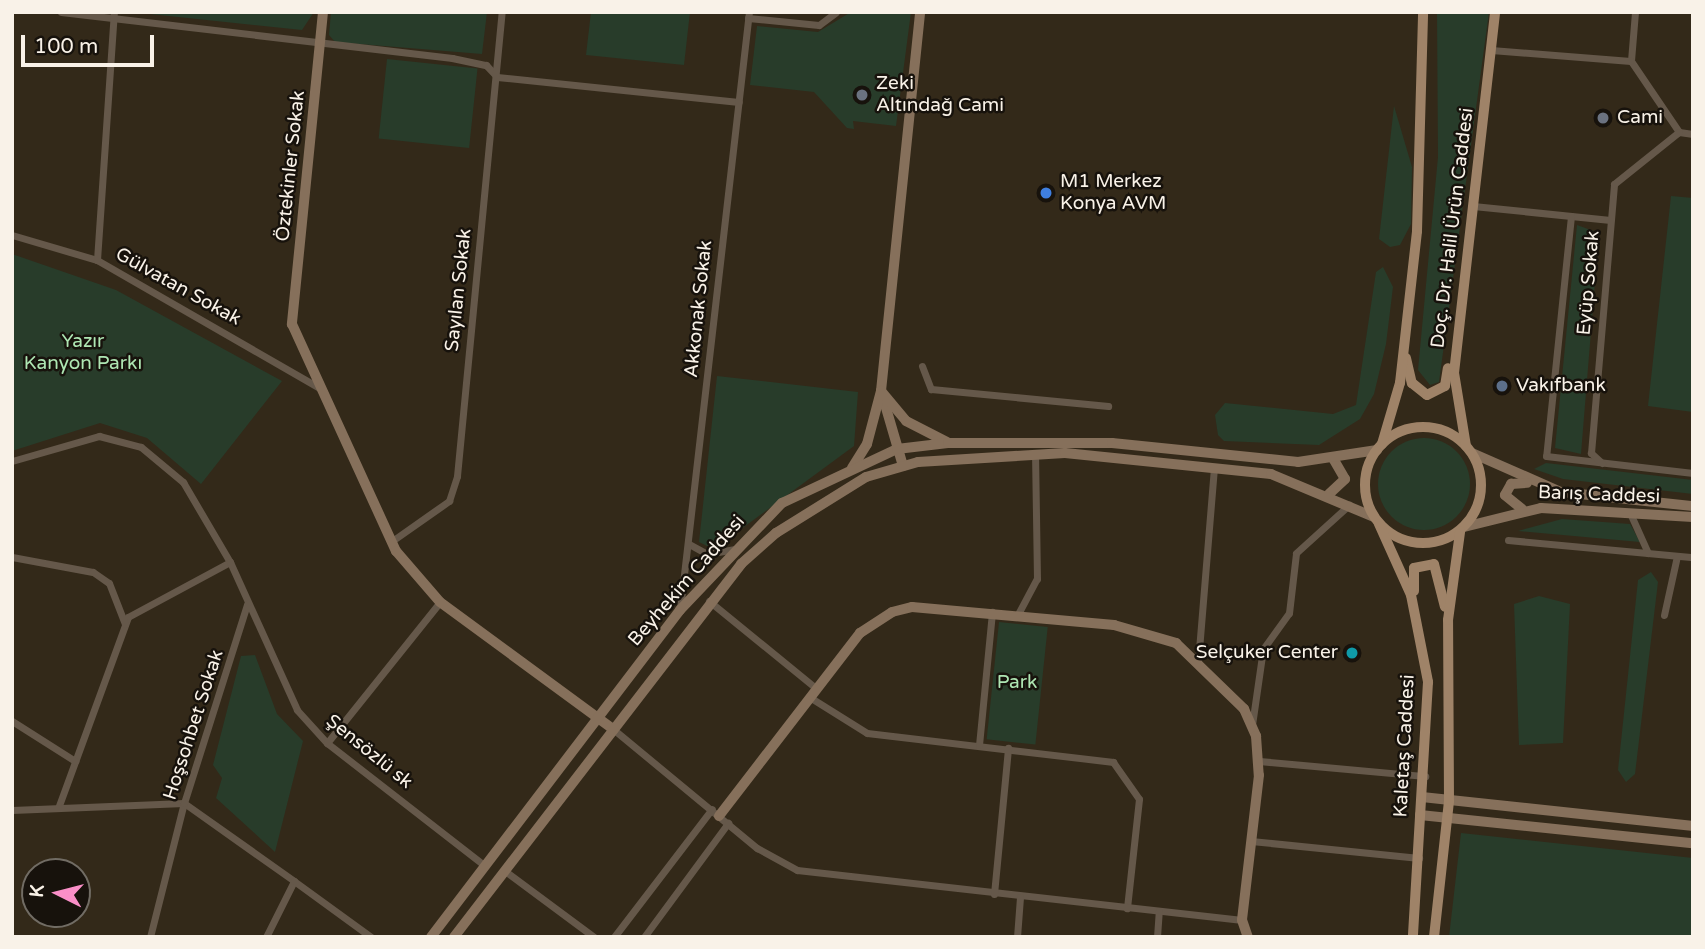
<!DOCTYPE html>
<meta charset="utf-8">
<style>
body{margin:0}
#map{position:relative;width:1705px;height:949px;overflow:hidden;background:#332919;font-family:"Varela Round",sans-serif}
div>[style]{position:absolute}
[style*='--x']{left:calc(var(--x)*1px);top:calc(var(--y)*1px);width:calc(var(--w)*1px);rotate:calc(var(--a)*1deg)}
.green>*{inset:0;background:#283c2a;transform-origin:0 0}
.round{border-radius:50%}
.street>*{height:7px;margin:-3.5px;padding:0 3.5px;transform-origin:3.5px;border-radius:3.5px;background:#65584a}
.secondary>*{height:10px;margin:-5px;padding:0 5px;transform-origin:5px;border-radius:5px;background:#86705b}
.primary>*{height:10px;margin:-5px;padding:0 5px;transform-origin:5px;border-radius:5px;background:#9f8368}
.primary>.ring{margin:-5px;padding:0;box-sizing:content-box;background:none;border:10px solid #9f8368;border-radius:50%}
.dots>*{width:19px;height:19px;translate:-50% -50%;box-sizing:border-box;border:4px solid #17120c;border-radius:50%}
span{translate:-50% -50%;white-space:nowrap;text-align:center;line-height:1.15;-webkit-text-stroke:5px #17120c;paint-order:stroke}
.poi-label{font-size:19px;color:#f9f2e8}
.left{translate:0 -50%;text-align:left}
.right{translate:-100% -50%;text-align:right}
.street-label{font-size:19px;color:#f9f2e8}
.park-label{font-size:19px;color:#aee6b3}
.frame{position:absolute;inset:0;border:14px solid #f9f2e8;pointer-events:none}
.north{position:absolute;left:21px;top:858px;width:70px;height:70px;box-sizing:border-box;background:#17120c;border:2px solid #716c64;border-radius:50%;rotate:276deg;font-size:19px;font-weight:700;line-height:28px;text-align:center;color:#f9f2e8}
.north::after{content:'';display:block;margin:auto;width:24px;height:32px;background:#fa8fc8;clip-path:polygon(50% 0,100% 100%,50% 72%,0 100%)}
.scale{position:absolute;left:21px;top:35px;width:133px;height:32px;box-sizing:border-box;border:4px solid #f9f2e8;border-top:0;padding-left:9px;font-size:21px;line-height:24px;white-space:nowrap;color:#f9f2e8;-webkit-text-stroke:5px #17120c;paint-order:stroke}
</style>
<div id="map">
<div class="green">
<i style="clip-path:polygon(131px 12px,314px 12px,302px 30px)"></i>
<i style="clip-path:polygon(331px 12px,487px 12px,482px 54px,335px 42px,329px 35px)"></i>
<i style="clip-path:polygon(591px 12px,690px 12px,684px 65px,586px 55px)"></i>
<i style="clip-path:polygon(851px 12px,911px 12px,896px 126px,853px 121px,854px 129px,847px 128px,814px 92px,750px 85px,757px 26px,818px 32px)"></i>
<i style="clip-path:polygon(1437px 12px,1489px 12px,1439px 382px,1430px 385px,1418px 370px,1438px 157px)"></i>
<i style="left:387px;top:59px;width:91px;height:80px;rotate:6deg"></i>
<i style="clip-path:polygon(1394px 106px,1412px 167px,1411px 224px,1400px 245px,1390px 247px,1379px 239px)"></i>
<i style="clip-path:polygon(1671px 196px,1693px 198px,1693px 412px,1648px 406px)"></i>
<i style="clip-path:polygon(1577px 225px,1599px 233px,1581px 454px,1555px 448px)"></i>
<i style="clip-path:polygon(12px 254px,116px 290px,282px 381px,201px 484px,147px 438px,100px 423px,12px 451px)"></i>
<i style="clip-path:polygon(1383px 267px,1393px 287px,1386px 344px,1374px 394px,1360px 419px,1319px 445px,1224px 441px,1218px 435px,1215px 415px,1225px 403px,1333px 414px,1356px 405px,1376px 272px)"></i>
<i style="clip-path:polygon(717px 376px,858px 392px,854px 446px,733px 535px,707px 546px,699px 542px)"></i>
<i class="round" style="left:1378px;top:438px;width:92px;height:92px"></i>
<i style="clip-path:polygon(1546px 463px,1693px 480px,1693px 494px,1563px 479px,1534px 469px)"></i>
<i style="clip-path:polygon(1562px 519px,1630px 524px,1640px 542px,1518px 531px)"></i>
<i style="clip-path:polygon(1651px 572px,1658px 582px,1635px 774px,1626px 782px,1618px 770px,1638px 580px)"></i>
<i style="clip-path:polygon(1539px 596px,1570px 604px,1563px 743px,1519px 745px,1514px 604px)"></i>
<i style="left:999px;top:622px;width:49px;height:118px;rotate:6deg"></i>
<i style="clip-path:polygon(255px 655px,277px 714px,303px 741px,275px 852px,216px 798px,222px 778px,213px 765px,241px 656px)"></i>
<i style="clip-path:polygon(1461px 833px,1693px 858px,1693px 937px,1449px 937px)"></i>
</div>
<div class="street">
<i style="--x:61;--y:12;--w:394;--a:6.7"></i>
<i style="--x:452;--y:58;--w:35;--a:12"></i>
<i style="--x:486;--y:65;--w:16;--a:47"></i>
<i style="--x:497;--y:77;--w:243;--a:5.9"></i>
<i style="--x:1635;--y:12;--w:49;--a:94.7"></i>
<i style="--x:1631;--y:61;--w:86;--a:55.9"></i>
<i style="--x:1679;--y:132;--w:14;--a:8"></i>
<i style="--x:748;--y:18;--w:71;--a:5.6"></i>
<i style="--x:819;--y:25;--w:21;--a:-37"></i>
<i style="--x:1491;--y:50;--w:140;--a:4.5"></i>
<i style="--x:1473;--y:206;--w:138;--a:5.8"></i>
<i style="--x:1571;--y:216;--w:241;--a:95.9"></i>
<i style="--x:1546;--y:456;--w:148;--a:6.6"></i>
<i style="--x:12;--y:235;--w:89;--a:16.4"></i>
<i style="--x:97;--y:260;--w:255;--a:29.9"></i>
<i style="--x:97;--y:260;--w:249;--a:-86.1"></i>
<i style="--x:922;--y:366;--w:25;--a:69"></i>
<i style="--x:931;--y:389;--w:178;--a:5.5"></i>
<i style="--x:12;--y:461;--w:91;--a:-16"></i>
<i style="--x:99;--y:436;--w:43;--a:14.7"></i>
<i style="--x:141;--y:447;--w:55;--a:39.8"></i>
<i style="--x:183;--y:482;--w:93;--a:59.6"></i>
<i style="--x:230;--y:562;--w:116;--a:151.7"></i>
<i style="--x:128;--y:617;--w:203;--a:110.1"></i>
<i style="--x:1602;--y:463;--w:15;--a:-138"></i>
<i style="--x:1591;--y:453;--w:270;--a:-85.1"></i>
<i style="--x:1614;--y:184;--w:83;--a:-38.7"></i>
<i style="--x:1630;--y:513;--w:44;--a:65.8"></i>
<i style="--x:1508;--y:540;--w:186;--a:5.3"></i>
<i style="--x:392;--y:541;--w:70;--a:-35.1"></i>
<i style="--x:449;--y:501;--w:26;--a:-72"></i>
<i style="--x:457;--y:476;--w:466;--a:-84.5"></i>
<i style="--x:689;--y:544;--w:21;--a:29"></i>
<i style="--x:707;--y:554;--w:27;--a:-10"></i>
<i style="--x:12;--y:557;--w:82;--a:10.5"></i>
<i style="--x:93;--y:572;--w:19;--a:35"></i>
<i style="--x:109;--y:583;--w:44;--a:68.7"></i>
<i style="--x:230;--y:562;--w:162;--a:65.6"></i>
<i style="--x:297;--y:710;--w:45;--a:47.7"></i>
<i style="--x:327;--y:743;--w:200;--a:37.9"></i>
<i style="--x:709;--y:601;--w:139;--a:39.2"></i>
<i style="--x:680;--y:609;--w:601;--a:-83.41"></i>
<i style="--x:1018;--y:614;--w:40;--a:-62"></i>
<i style="--x:1037;--y:579;--w:126;--a:-90.9"></i>
<i style="--x:1664;--y:615;--w:60;--a:-77.6"></i>
<i style="--x:1198;--y:662;--w:195;--a:-85.3"></i>
<i style="--x:811;--y:698;--w:66;--a:32"></i>
<i style="--x:867;--y:733;--w:248;--a:6.7"></i>
<i style="--x:1113;--y:762;--w:45;--a:54.9"></i>
<i style="--x:1139;--y:799;--w:110;--a:96.3"></i>
<i style="--x:12;--y:721;--w:75;--a:32.4"></i>
<i style="--x:1252;--y:725;--w:77;--a:-81.8"></i>
<i style="--x:1263;--y:649;--w:44;--a:-54.2"></i>
<i style="--x:1289;--y:613;--w:60;--a:-83.3"></i>
<i style="--x:1296;--y:553;--w:72;--a:-42.2"></i>
<i style="--x:613;--y:729;--w:187;--a:39.6"></i>
<i style="--x:757;--y:848;--w:46;--a:28.8"></i>
<i style="--x:797;--y:870;--w:448;--a:6.4"></i>
<i style="--x:327;--y:743;--w:181;--a:-51.3"></i>
<i style="--x:979;--y:745;--w:134;--a:-84.4"></i>
<i style="--x:1259;--y:761;--w:167;--a:5.2"></i>
<i style="--x:12;--y:810;--w:172;--a:-2.3"></i>
<i style="--x:184;--y:803;--w:135;--a:35.3"></i>
<i style="--x:294;--y:881;--w:63;--a:116.6"></i>
<i style="--x:1251;--y:841;--w:169;--a:5.8"></i>
<i style="--x:505;--y:871;--w:111;--a:36.6"></i>
<i style="--x:294;--y:881;--w:95;--a:36"></i>
<i style="--x:994;--y:894;--w:147;--a:-84.5"></i>
<i style="--x:150;--y:937;--w:138;--a:-75.8"></i>
<i style="--x:184;--y:803;--w:209;--a:-72.4"></i>
<i style="--x:614;--y:937;--w:161;--a:-52.6"></i>
<i style="--x:644;--y:937;--w:142;--a:-53.6"></i>
<i style="--x:1017;--y:937;--w:40;--a:-85.7"></i>
<i style="--x:1157;--y:937;--w:26;--a:-86"></i>
</div>
<div class="secondary">
<i style="--x:323;--y:12;--w:314;--a:95.7"></i>
<i style="--x:292;--y:324;--w:250;--a:65.4"></i>
<i style="--x:396;--y:551;--w:67;--a:49.2"></i>
<i style="--x:440;--y:602;--w:215;--a:36.3"></i>
<i style="--x:1472;--y:453;--w:97;--a:23.7"></i>
<i style="--x:1561;--y:492;--w:133;--a:6.1"></i>
<i style="--x:903;--y:466;--w:78;--a:-106.3"></i>
<i style="--x:881;--y:391;--w:381;--a:-84.1"></i>
<i style="--x:852;--y:468;--w:28;--a:-58"></i>
<i style="--x:867;--y:444;--w:55;--a:-75.2"></i>
<i style="--x:881;--y:391;--w:39;--a:50"></i>
<i style="--x:906;--y:421;--w:46;--a:27.1"></i>
<i style="--x:1329;--y:494;--w:22;--a:-43"></i>
<i style="--x:1345;--y:479;--w:24;--a:-120"></i>
<i style="--x:1522;--y:509;--w:22;--a:-141"></i>
<i style="--x:1505;--y:495;--w:13;--a:-61"></i>
<i style="--x:1511;--y:484;--w:16;--a:-4"></i>
<i style="--x:1464;--y:527;--w:79;--a:-13.9"></i>
<i style="--x:1541;--y:508;--w:152;--a:3.4"></i>
<i style="--x:1422;--y:797;--w:273;--a:6.1"></i>
<i style="--x:1420;--y:815;--w:274;--a:5.9"></i>
<i style="--x:719;--y:816;--w:231;--a:-52.4"></i>
<i style="--x:860;--y:633;--w:38;--a:-33"></i>
<i style="--x:892;--y:612;--w:21;--a:-14"></i>
<i style="--x:912;--y:607;--w:203;--a:5.1"></i>
<i style="--x:1114;--y:625;--w:65;--a:16.2"></i>
<i style="--x:1176;--y:643;--w:95;--a:44.1"></i>
<i style="--x:1244;--y:709;--w:30;--a:66"></i>
<i style="--x:1256;--y:736;--w:39;--a:86"></i>
<i style="--x:1259;--y:775;--w:146;--a:96.7"></i>
<i style="--x:1242;--y:920;--w:18;--a:71"></i>
<i style="--x:431;--y:937;--w:411;--a:-52.7"></i>
<i style="--x:680;--y:610;--w:148;--a:-46.4"></i>
<i style="--x:782;--y:503;--w:127;--a:-25.2"></i>
<i style="--x:897;--y:449;--w:51;--a:-6.7"></i>
<i style="--x:948;--y:443;--w:164;--a:0"></i>
<i style="--x:1112;--y:443;--w:187;--a:5.8"></i>
<i style="--x:1298;--y:462;--w:80;--a:-8.6"></i>
<i style="--x:454;--y:937;--w:471;--a:-52.4"></i>
<i style="--x:741;--y:564;--w:47;--a:-41.5"></i>
<i style="--x:776;--y:533;--w:106;--a:-31.9"></i>
<i style="--x:866;--y:477;--w:54;--a:-16.1"></i>
<i style="--x:918;--y:462;--w:147;--a:-3.5"></i>
<i style="--x:1065;--y:453;--w:207;--a:5.8"></i>
<i style="--x:1271;--y:474;--w:112;--a:22.7"></i>
</div>
<div class="primary">
<i style="--x:1406;--y:358;--w:26;--a:77"></i>
<i style="--x:1412;--y:383;--w:19;--a:39"></i>
<i style="--x:1427;--y:395;--w:20;--a:-27"></i>
<i style="--x:1445;--y:386;--w:18;--a:-81"></i>
<i class="ring" style="left:1365px;top:427px;width:106px;height:106px"></i>
<i style="--x:1382;--y:444;--w:64;--a:-73.6"></i>
<i style="--x:1400;--y:383;--w:153;--a:-83.6"></i>
<i style="--x:1417;--y:231;--w:219;--a:-88.4"></i>
<i style="--x:1466;--y:446;--w:74;--a:-99.3"></i>
<i style="--x:1454;--y:373;--w:363;--a:-83.5"></i>
<i style="--x:1379;--y:524;--w:78;--a:65.7"></i>
<i style="--x:1411;--y:595;--w:89;--a:78.9"></i>
<i style="--x:1428;--y:682;--w:255;--a:93.4"></i>
<i style="--x:1414;--y:591;--w:23;--a:-90"></i>
<i style="--x:1414;--y:568;--w:20;--a:-11"></i>
<i style="--x:1434;--y:564;--w:44;--a:75.7"></i>
<i style="--x:1434;--y:937;--w:137;--a:-83.7"></i>
<i style="--x:1449;--y:801;--w:181;--a:-90.3"></i>
<i style="--x:1448;--y:620;--w:89;--a:-82.2"></i>
</div>
<div class="dots">
<i style="left:862px;top:95px;background:#6b7280"></i>
<i style="left:1603px;top:118px;background:#6b7280"></i>
<i style="left:1046px;top:193px;background:#3f7fe0"></i>
<i style="left:1502px;top:386px;background:#5c6f8a"></i>
<i style="left:1352px;top:653px;background:#0f9aa8"></i>
</div>
<div class="poi-label">
<span class="left" style="left:876px;top:95px">Zeki<br>Altındağ Cami</span>
<span class="left" style="left:1617px;top:118px">Cami</span>
<span class="left" style="left:1060px;top:193px">M1 Merkez<br>Konya AVM</span>
<span class="left" style="left:1516px;top:386px">Vakıfbank</span>
<span class="right" style="left:1338px;top:653px">Selçuker Center</span>
</div>
<div class="street-label">
<span style="left:291px;top:166px;rotate:-84deg">Öztekinler Sokak</span>
<span style="left:1453px;top:228px;rotate:-83deg">Doç. Dr. Halil Ürün Caddesi</span>
<span style="left:1589px;top:283px;rotate:-85deg">Eyüp Sokak</span>
<span style="left:178px;top:287px;rotate:29deg">Gülvatan Sokak</span>
<span style="left:459px;top:290px;rotate:-84deg">Sayılan Sokak</span>
<span style="left:699px;top:309px;rotate:-84deg">Akkonak Sokak</span>
<span style="left:1599px;top:495px;rotate:2deg">Barış Caddesi</span>
<span style="left:687px;top:581px;rotate:-49deg">Beyhekim Caddesi</span>
<span style="left:194px;top:725px;rotate:-72deg">Hoşsohbet Sokak</span>
<span style="left:1405px;top:746px;rotate:-87deg">Kaletaş Caddesi</span>
<span style="left:369px;top:752px;rotate:39deg">Şensözlü sk</span>
</div>
<div class="park-label">
<span style="left:83px;top:353px">Yazır<br>Kanyon Parkı</span>
<span style="left:1017px;top:683px">Park</span>
</div>
<div class="frame"></div>
<div class="north">K</div>
<div class="scale">100 m</div>
</div>
